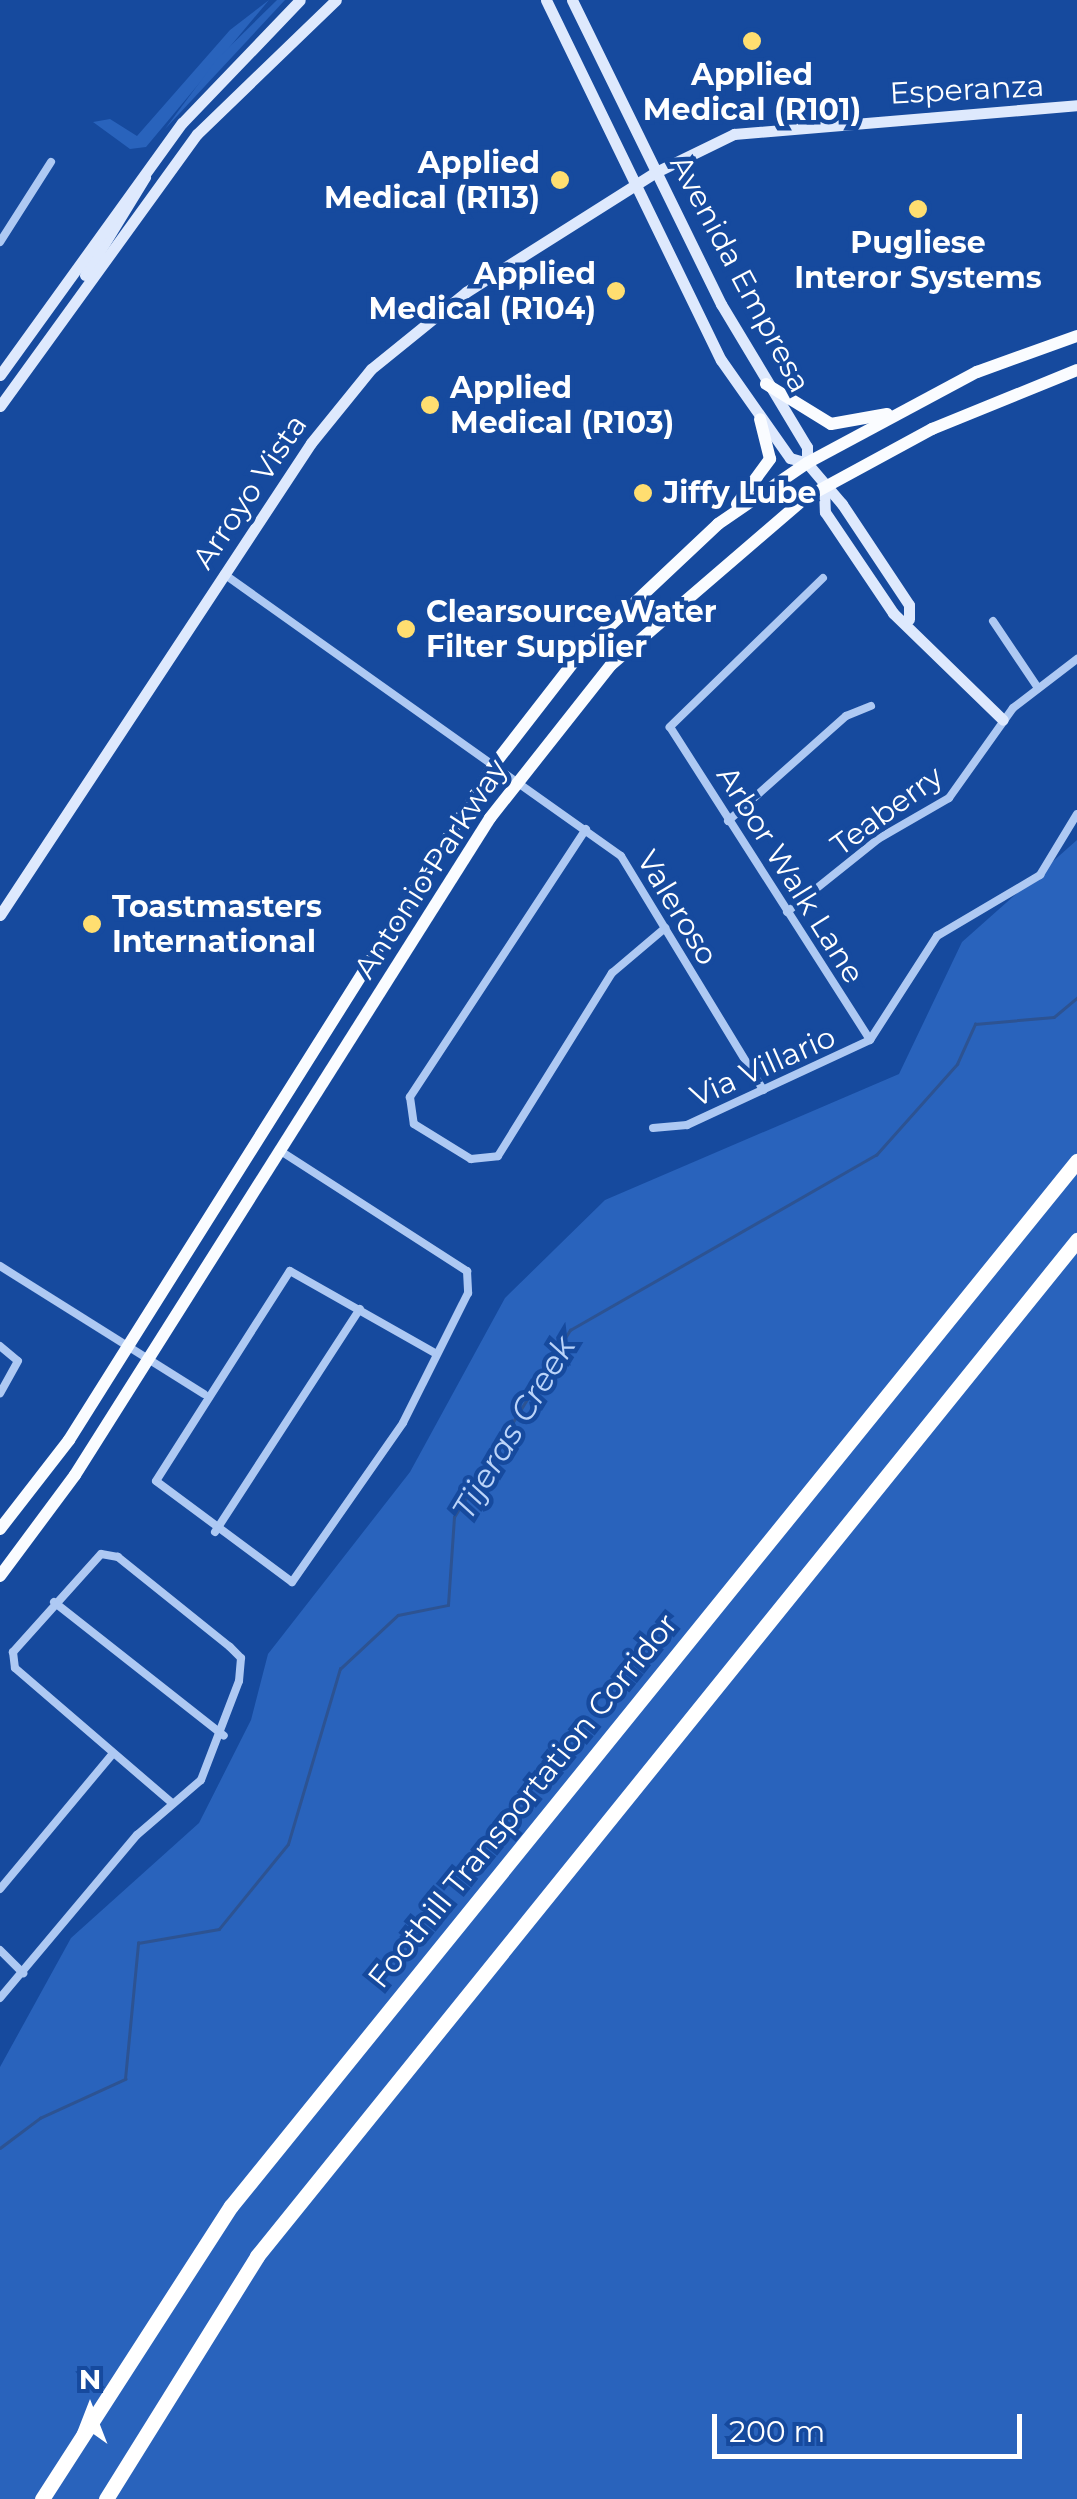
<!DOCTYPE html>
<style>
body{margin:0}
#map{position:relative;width:1077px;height:2499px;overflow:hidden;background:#164a9e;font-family:Montserrat,sans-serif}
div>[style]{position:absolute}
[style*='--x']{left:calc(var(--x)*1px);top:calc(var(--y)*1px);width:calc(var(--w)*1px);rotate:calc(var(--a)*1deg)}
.green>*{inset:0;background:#2963bc}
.stream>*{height:2.5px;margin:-1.25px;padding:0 1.25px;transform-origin:1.25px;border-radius:1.25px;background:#2d5392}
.street>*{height:8px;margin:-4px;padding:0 4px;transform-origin:4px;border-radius:4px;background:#aec9f3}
.secondary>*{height:11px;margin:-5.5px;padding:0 5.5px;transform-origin:5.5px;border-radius:5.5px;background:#dee9fd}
.primary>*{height:12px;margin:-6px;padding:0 6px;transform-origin:6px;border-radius:6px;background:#fafcff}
.highway>*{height:15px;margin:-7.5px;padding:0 7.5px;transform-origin:7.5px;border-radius:7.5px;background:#fff}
.dots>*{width:28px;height:28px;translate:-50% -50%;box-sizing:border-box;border:5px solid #164a9e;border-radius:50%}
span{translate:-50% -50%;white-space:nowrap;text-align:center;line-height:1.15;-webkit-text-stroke:9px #164a9e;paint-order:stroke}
.poi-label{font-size:30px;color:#fff;font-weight:700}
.right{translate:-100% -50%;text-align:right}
.left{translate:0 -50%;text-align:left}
.street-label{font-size:30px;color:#fff}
.water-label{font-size:32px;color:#bbd4f9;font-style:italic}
.north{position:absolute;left:40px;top:2359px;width:100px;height:100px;-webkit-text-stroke:8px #164a9e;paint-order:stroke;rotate:0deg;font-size:28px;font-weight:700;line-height:40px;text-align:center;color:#fff}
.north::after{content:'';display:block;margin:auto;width:35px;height:45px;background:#fff;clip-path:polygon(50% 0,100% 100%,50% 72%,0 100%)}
.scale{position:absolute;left:712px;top:2414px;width:310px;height:45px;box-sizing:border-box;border:5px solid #fff;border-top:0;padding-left:12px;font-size:30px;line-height:35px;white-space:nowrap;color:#fff;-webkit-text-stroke:8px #164a9e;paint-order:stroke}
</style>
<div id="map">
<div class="green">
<i style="clip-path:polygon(269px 0,146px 147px,130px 149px,93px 122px,110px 119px,137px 136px,230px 30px)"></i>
<i style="clip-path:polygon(277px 0,285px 0,165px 129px,217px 59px)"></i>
<i style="clip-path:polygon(1077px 840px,1077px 2499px,0 2499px,0 2067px,71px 1938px,199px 1823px,251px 1720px,268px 1654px,410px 1472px,505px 1298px,605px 1200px,899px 1074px,962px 942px)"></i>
</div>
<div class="stream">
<i style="--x:0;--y:2148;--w:50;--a:-36.9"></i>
<i style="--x:40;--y:2118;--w:94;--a:-24.6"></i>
<i style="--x:125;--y:2079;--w:137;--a:-84.5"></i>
<i style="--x:138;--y:1943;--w:82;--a:-9.8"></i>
<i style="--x:219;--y:1929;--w:109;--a:-50.9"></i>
<i style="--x:288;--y:1844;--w:183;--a:-73.5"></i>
<i style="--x:340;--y:1669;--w:79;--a:-43"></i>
<i style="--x:398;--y:1615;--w:51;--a:-11.3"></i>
<i style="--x:448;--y:1605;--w:88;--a:-86.1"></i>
<i style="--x:454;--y:1517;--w:220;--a:-58.2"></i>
<i style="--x:570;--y:1330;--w:353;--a:-29.8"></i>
<i style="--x:876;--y:1155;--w:122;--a:-48.3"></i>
<i style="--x:957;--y:1064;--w:44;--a:-65.8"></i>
<i style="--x:975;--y:1024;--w:79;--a:-5.1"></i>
<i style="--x:1054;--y:1017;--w:30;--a:-40"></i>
</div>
<div class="street">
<i style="--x:0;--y:242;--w:95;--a:-57.5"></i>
<i style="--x:224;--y:574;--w:487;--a:35.4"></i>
<i style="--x:621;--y:856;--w:274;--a:58.7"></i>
<i style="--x:823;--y:578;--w:214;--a:135.8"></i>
<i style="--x:670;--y:727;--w:371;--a:57.4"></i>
<i style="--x:993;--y:621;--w:81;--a:56.1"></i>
<i style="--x:728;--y:821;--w:158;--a:-41.7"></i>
<i style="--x:846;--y:716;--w:27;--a:-22"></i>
<i style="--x:586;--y:829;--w:321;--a:123.3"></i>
<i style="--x:410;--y:1097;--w:27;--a:82"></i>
<i style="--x:414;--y:1124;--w:67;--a:31.6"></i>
<i style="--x:471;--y:1159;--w:27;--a:-6"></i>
<i style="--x:498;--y:1156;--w:216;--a:-58.1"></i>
<i style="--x:612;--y:973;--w:70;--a:-40.3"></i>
<i style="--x:787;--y:912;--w:117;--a:-38.7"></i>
<i style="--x:878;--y:839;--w:82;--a:-30"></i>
<i style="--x:949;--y:798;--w:110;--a:-54.6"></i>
<i style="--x:1013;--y:708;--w:81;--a:-37.4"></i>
<i style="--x:653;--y:1128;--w:34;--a:-5"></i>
<i style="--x:687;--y:1125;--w:202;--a:-24.9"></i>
<i style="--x:870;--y:1040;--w:124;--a:-57.2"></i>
<i style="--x:937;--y:936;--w:120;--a:-30.6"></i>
<i style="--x:1040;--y:875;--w:71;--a:-58.8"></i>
<i style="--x:279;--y:1150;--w:224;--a:32.8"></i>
<i style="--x:467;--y:1271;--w:22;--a:87"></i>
<i style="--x:468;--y:1293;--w:145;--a:116.6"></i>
<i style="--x:403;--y:1423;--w:194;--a:124.9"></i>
<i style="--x:292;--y:1582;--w:169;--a:-143.4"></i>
<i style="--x:156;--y:1481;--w:249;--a:-57.5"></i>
<i style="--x:290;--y:1271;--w:167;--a:29.5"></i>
<i style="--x:0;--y:1266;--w:241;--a:32.1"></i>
<i style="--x:0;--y:1346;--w:23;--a:40"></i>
<i style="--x:18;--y:1361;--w:37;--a:119"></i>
<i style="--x:215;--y:1532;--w:266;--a:-57"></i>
<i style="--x:54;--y:1602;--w:216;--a:38.2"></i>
<i style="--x:0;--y:1889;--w:173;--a:-50.2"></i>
<i style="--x:0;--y:1950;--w:33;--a:45"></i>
<i style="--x:0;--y:1998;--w:213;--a:-50"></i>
<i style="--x:137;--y:1835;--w:84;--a:-40.7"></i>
<i style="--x:201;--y:1780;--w:106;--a:-69"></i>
<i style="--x:239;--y:1681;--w:23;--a:-85"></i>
<i style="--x:241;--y:1658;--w:16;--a:-135"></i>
<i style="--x:230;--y:1647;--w:144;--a:-141.2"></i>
<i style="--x:118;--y:1557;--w:17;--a:-170"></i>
<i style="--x:101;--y:1554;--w:132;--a:131.9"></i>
<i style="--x:13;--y:1652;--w:16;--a:83"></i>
<i style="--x:15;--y:1668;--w:206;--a:40.7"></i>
</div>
<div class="secondary">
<i style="--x:546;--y:0;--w:400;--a:64.1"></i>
<i style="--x:721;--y:360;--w:120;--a:54.9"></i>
<i style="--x:790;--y:458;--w:18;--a:16"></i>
<i style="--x:807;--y:463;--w:54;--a:49.5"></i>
<i style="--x:842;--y:504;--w:121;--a:56.4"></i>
<i style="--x:909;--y:605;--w:14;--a:90"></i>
<i style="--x:572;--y:0;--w:339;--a:63.9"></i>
<i style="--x:721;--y:304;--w:167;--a:59"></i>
<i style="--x:807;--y:447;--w:16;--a:90"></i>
<i style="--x:85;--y:275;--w:115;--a:-58.5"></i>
<i style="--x:0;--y:375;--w:311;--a:-54.2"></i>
<i style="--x:182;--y:123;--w:170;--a:-46.2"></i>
<i style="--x:0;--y:406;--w:336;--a:-54.1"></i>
<i style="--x:197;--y:134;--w:193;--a:-44"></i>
<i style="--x:824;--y:487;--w:25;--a:88"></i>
<i style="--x:825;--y:512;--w:122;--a:56"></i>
<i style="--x:893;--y:613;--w:153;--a:44.2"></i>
<i style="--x:0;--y:915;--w:565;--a:-56.62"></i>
<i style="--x:311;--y:443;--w:95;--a:-51"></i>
<i style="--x:371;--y:369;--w:122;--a:-39"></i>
<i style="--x:466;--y:292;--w:225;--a:-32.3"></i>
<i style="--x:656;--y:172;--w:87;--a:-26"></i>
<i style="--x:734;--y:134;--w:344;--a:-4.8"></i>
</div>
<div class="primary">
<i style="--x:766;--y:384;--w:76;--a:31.6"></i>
<i style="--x:831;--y:424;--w:57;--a:-10.1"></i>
<i style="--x:737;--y:504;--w:56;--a:-53.7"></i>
<i style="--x:770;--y:459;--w:41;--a:-104"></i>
<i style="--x:0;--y:1529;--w:113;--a:-52.2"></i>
<i style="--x:69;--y:1440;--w:796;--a:-57.83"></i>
<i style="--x:493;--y:766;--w:140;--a:-52.2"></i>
<i style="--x:579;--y:655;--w:191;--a:-43.3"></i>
<i style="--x:718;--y:524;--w:108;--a:-34.4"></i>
<i style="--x:807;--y:463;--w:193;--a:-28.2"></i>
<i style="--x:977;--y:372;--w:106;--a:-19.8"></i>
<i style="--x:0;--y:1576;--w:126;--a:-53.4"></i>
<i style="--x:75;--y:1475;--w:777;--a:-57.72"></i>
<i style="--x:490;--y:818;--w:195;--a:-51.7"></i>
<i style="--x:611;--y:665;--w:256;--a:-40.7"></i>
<i style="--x:805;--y:498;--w:145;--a:-28.5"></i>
<i style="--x:932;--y:429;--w:157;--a:-22.1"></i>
</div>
<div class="highway">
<i style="--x:42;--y:2499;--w:349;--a:-57.2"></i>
<i style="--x:231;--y:2206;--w:1345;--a:-51.01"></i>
<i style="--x:106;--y:2499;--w:286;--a:-58.1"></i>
<i style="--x:257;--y:2256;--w:1306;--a:-51.09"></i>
</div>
<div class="dots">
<i style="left:752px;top:41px;background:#ffde70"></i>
<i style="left:560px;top:180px;background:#ffde70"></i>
<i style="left:918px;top:209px;background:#ffde70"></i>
<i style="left:616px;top:291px;background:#ffde70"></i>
<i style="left:430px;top:405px;background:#ffde70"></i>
<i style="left:643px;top:493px;background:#ffde70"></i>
<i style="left:406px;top:629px;background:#ffde70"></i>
<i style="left:92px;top:924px;background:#ffde70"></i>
</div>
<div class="poi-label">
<span style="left:752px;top:92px">Applied<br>Medical (R101)</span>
<span class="right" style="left:540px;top:180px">Applied<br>Medical (R113)</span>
<span style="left:918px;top:260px">Pugliese<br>Interor Systems</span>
<span class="right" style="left:596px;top:291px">Applied<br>Medical (R104)</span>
<span class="left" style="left:450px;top:405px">Applied<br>Medical (R103)</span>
<span class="left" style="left:663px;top:493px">Jiffy Lube</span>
<span class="left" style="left:426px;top:629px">Clearsource Water<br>Filter Supplier</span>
<span class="left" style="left:112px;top:924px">Toastmasters<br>International</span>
</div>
<div class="street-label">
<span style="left:967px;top:90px;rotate:-3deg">Esperanza</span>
<span style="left:740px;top:274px;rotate:62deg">Avenida Empresa</span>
<span style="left:250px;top:492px;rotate:-56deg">Arroyo Vista</span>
<span style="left:887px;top:811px;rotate:-36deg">Teaberry</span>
<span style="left:431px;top:869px;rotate:-57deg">Antonio Parkway</span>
<span style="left:790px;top:875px;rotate:58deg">Arbor Walk Lane</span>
<span style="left:677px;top:908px;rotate:59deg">Valeroso</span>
<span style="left:763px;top:1067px;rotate:-24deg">Via Villario</span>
<span style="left:523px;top:1801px;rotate:-51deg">Foothill Transportation Corridor</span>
</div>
<div class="water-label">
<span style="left:514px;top:1428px;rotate:-59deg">Tijeras Creek</span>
</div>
<div class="north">N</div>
<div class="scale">200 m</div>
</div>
